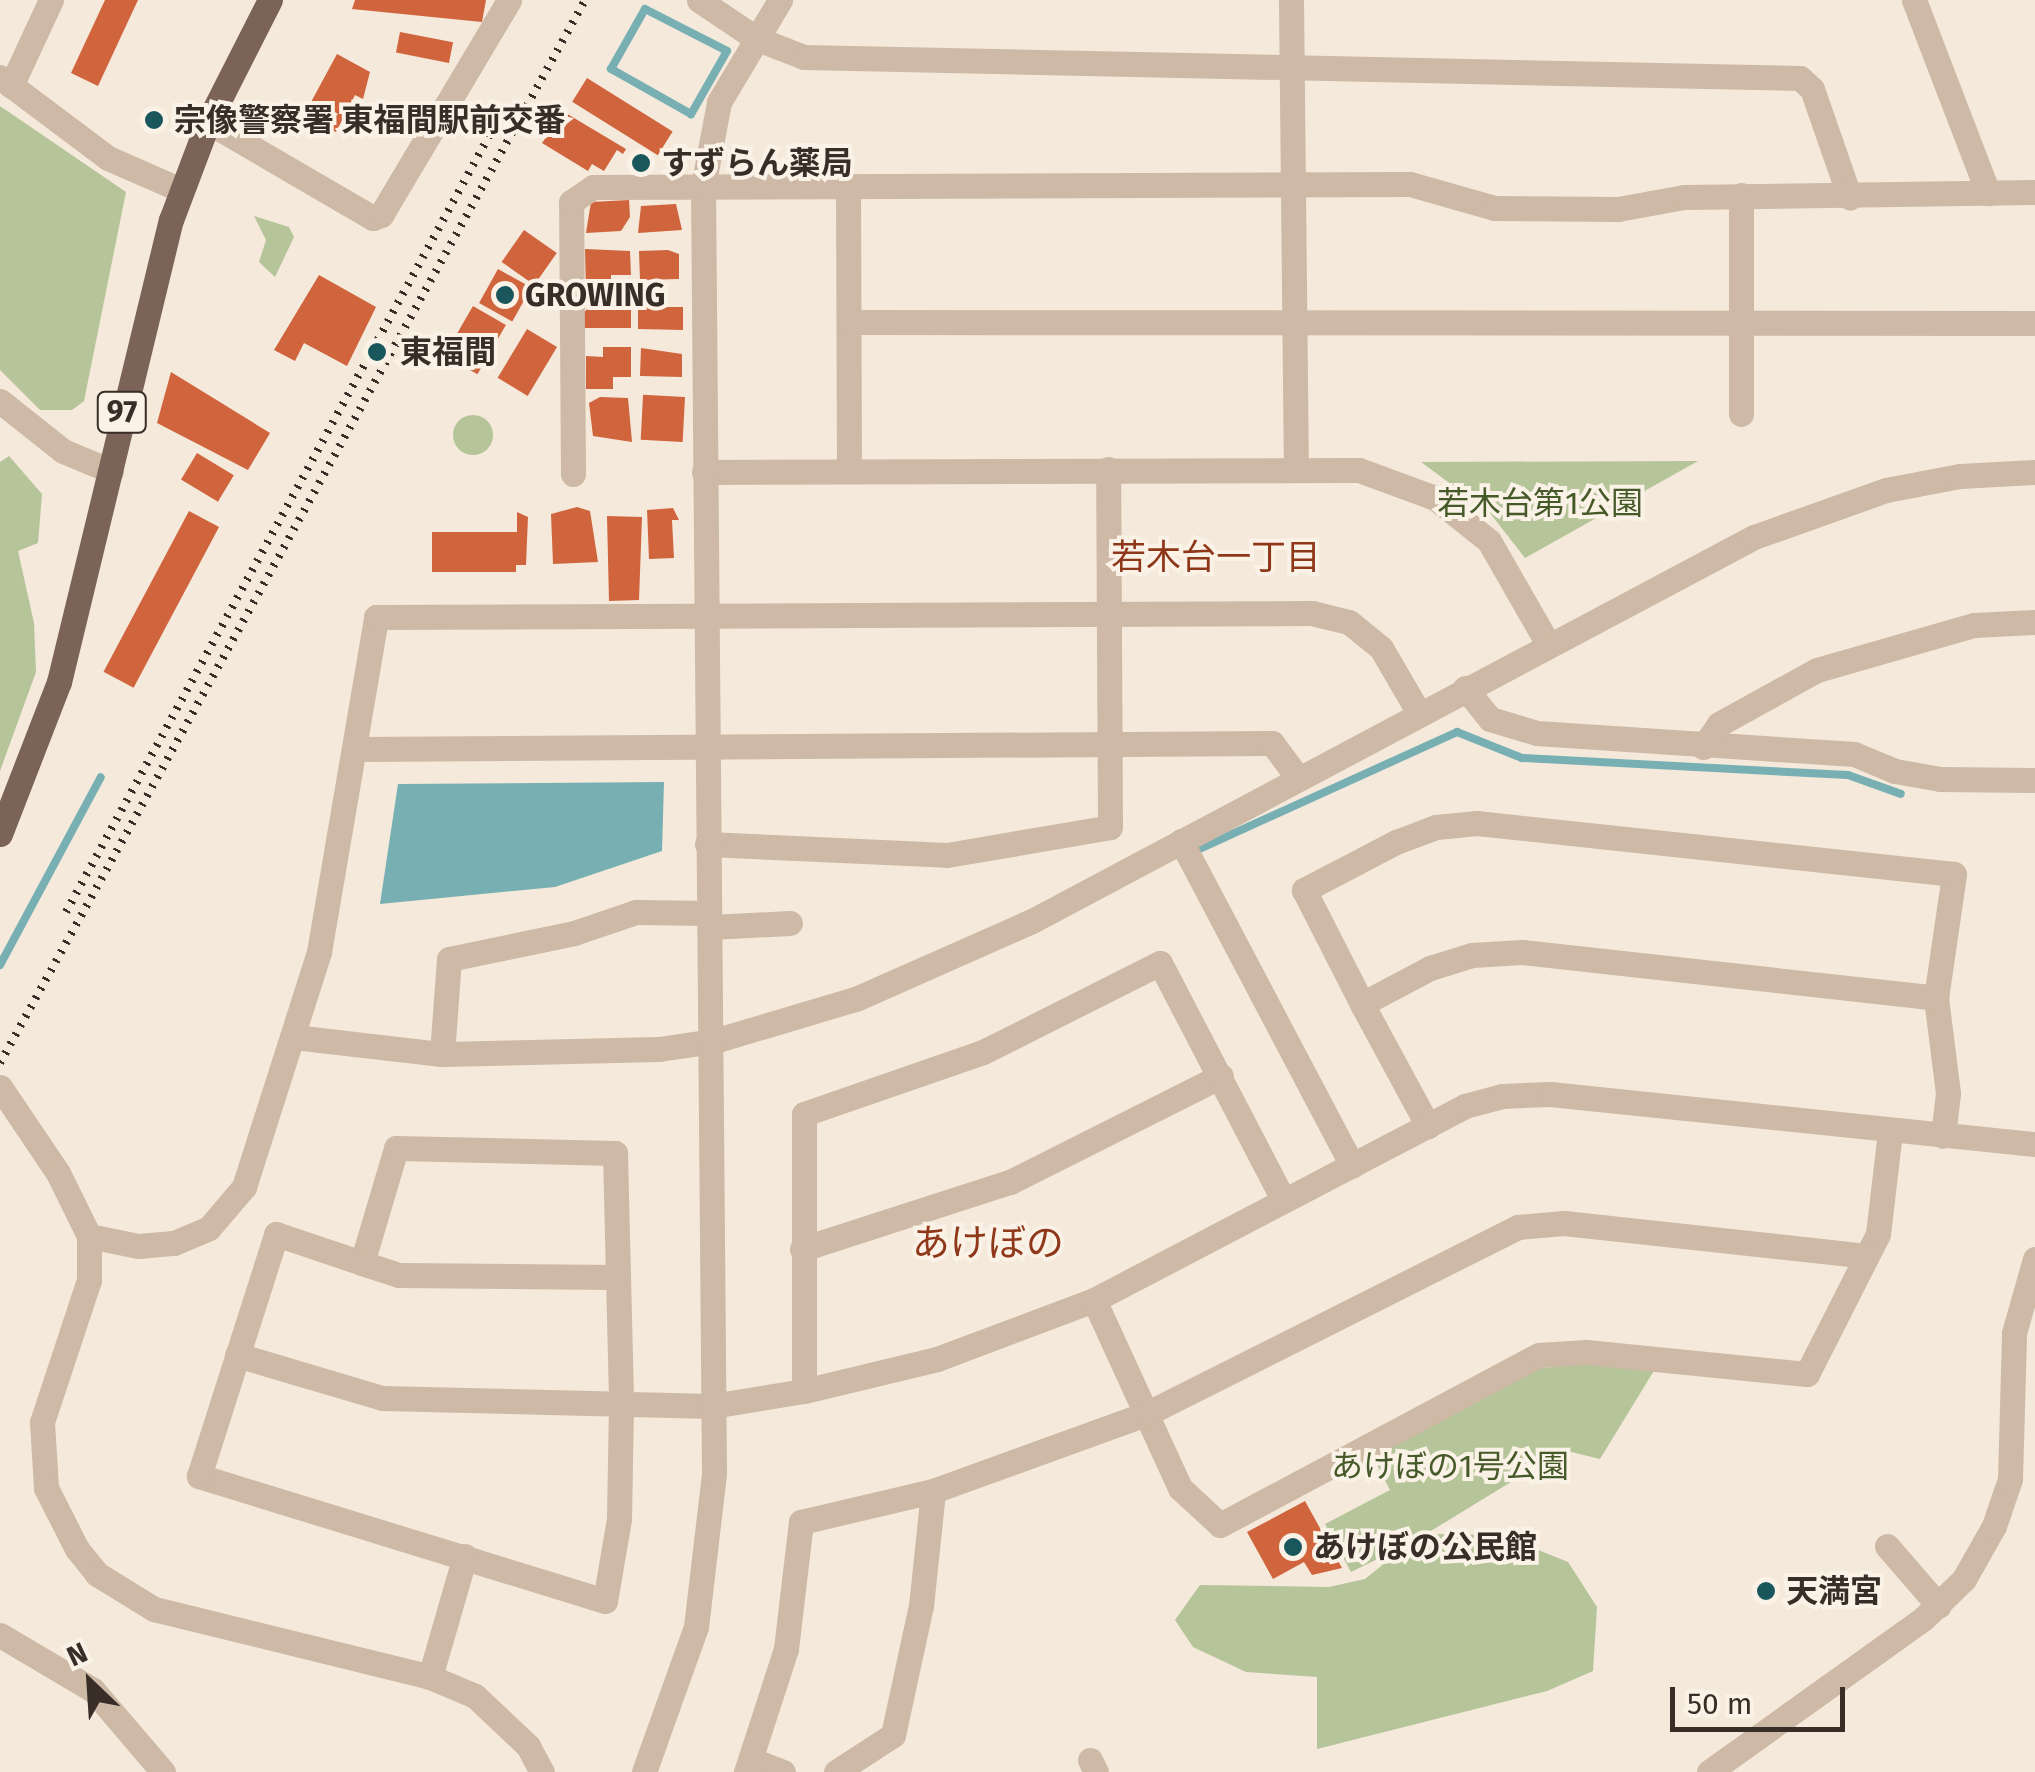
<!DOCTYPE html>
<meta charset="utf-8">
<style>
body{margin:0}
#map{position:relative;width:2035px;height:1772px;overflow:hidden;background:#f4e9db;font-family:"Fira Sans","Noto Sans JP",sans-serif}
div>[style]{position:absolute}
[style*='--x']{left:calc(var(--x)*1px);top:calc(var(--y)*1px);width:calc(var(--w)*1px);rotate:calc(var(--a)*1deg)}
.green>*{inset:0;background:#b5c499}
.round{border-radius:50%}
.water>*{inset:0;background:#77afb3}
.stream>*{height:8px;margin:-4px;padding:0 4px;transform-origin:4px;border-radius:4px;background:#77afb3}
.building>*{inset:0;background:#d0643d;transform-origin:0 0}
.minor>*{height:25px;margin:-12.5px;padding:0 12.5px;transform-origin:12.5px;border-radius:12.5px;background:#cdb9a5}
.major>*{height:25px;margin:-12.5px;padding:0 12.5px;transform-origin:12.5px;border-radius:12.5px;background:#7b6457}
.rail>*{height:8px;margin-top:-4px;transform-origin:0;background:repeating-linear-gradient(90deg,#382d27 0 2.5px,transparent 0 10.5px)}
.dots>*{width:28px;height:28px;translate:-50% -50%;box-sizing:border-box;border:5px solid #fbf2e7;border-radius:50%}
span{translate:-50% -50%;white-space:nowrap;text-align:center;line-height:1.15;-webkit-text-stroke:8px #fbf2e7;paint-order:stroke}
.shield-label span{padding:2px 8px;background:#fbf2e7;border:2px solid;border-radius:8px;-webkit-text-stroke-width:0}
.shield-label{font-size:30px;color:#382d27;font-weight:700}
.poi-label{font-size:32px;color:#382d27;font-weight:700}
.left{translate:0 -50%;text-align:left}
.park-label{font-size:32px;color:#465929}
.neighbourhood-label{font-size:35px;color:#8e3819}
.quarter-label{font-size:38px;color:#8e3819}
.north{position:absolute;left:40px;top:1632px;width:100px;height:100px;-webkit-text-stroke:8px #fbf2e7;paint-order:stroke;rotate:335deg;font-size:28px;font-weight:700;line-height:40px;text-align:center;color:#382d27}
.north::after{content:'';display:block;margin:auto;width:35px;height:45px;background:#382d27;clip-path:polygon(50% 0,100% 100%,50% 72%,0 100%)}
.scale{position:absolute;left:1670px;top:1687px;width:175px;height:45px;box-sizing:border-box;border:5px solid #382d27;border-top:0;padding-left:12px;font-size:30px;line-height:35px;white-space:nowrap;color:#382d27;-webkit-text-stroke:8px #fbf2e7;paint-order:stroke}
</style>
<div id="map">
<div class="green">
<i style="clip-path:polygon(0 106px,126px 192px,84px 401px,72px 410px,40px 410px,0 370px)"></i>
<i style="clip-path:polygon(254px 216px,289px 227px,294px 237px,275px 277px,259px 262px,266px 240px)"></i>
<i class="round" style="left:453px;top:415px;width:40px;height:40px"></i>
<i style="clip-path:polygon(9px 456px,42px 494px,38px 543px,18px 551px,34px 623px,36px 672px,0 771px,0 462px)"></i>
<i style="clip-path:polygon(1698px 461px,1525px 558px,1490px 513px,1421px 462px)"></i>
<i style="clip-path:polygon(1590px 1363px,1655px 1369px,1600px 1459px,1563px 1450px,1426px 1534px,1501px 1535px,1568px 1562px,1597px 1607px,1593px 1671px,1547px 1691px,1317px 1749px,1317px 1677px,1246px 1672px,1193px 1647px,1175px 1620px,1200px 1585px,1329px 1587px,1365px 1579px,1410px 1543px,1351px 1572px,1325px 1524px,1390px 1490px,1372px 1455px,1532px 1369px)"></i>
</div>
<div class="water">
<i style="clip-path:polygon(664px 782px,662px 851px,555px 887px,380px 904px,398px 784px)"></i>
</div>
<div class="stream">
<i style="--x:645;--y:9;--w:92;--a:27.1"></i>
<i style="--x:727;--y:51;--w:73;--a:119.7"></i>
<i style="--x:691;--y:114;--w:92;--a:-150.6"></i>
<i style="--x:611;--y:69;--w:69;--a:-60.5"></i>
<i style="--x:1197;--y:850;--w:286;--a:-24.4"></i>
<i style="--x:1457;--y:732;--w:70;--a:21.8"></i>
<i style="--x:1522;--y:758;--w:326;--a:3"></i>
<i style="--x:1848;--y:775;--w:56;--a:19.7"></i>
<i style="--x:0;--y:965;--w:213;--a:-61.8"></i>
</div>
<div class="building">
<i style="clip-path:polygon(105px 0,138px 0,98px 86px,71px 73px)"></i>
<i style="clip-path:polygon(355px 0,486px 0,482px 22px,352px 9px)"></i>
<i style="left:400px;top:32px;width:54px;height:21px;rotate:11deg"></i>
<i style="clip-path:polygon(337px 54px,370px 72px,363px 99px,355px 95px,336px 132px,304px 115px)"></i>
<i style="left:587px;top:78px;width:101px;height:28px;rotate:32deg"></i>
<i style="clip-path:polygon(564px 112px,626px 149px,623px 154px,617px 150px,604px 171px,592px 164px,588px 171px,542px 143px)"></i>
<i style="clip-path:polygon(629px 200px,630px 217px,621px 231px,586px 233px,591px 202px)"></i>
<i style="clip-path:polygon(676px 204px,682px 230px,638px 233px,641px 206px)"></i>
<i style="left:524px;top:230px;width:40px;height:39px;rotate:35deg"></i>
<i style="clip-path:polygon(585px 249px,630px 251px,631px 275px,611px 275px,611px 292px,586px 292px)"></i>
<i style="clip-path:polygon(668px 250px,679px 254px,679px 279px,640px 280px,639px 251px)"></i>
<i style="left:498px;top:269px;width:38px;height:39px;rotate:29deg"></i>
<i style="clip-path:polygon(319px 275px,376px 307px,347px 366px,304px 343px,295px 361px,274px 350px)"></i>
<i style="clip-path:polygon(638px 298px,667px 299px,667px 307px,683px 307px,683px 330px,638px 329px)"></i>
<i style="clip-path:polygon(598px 300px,631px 300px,631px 328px,584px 328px,584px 312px)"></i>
<i style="left:473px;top:306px;width:38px;height:57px;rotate:30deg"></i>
<i style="left:527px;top:329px;width:35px;height:57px;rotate:31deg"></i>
<i style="clip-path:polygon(603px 347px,631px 347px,631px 377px,613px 377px,613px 389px,586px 389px,586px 356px,603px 357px)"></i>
<i style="clip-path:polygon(641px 348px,682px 354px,682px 377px,640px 376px)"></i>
<i style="clip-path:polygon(171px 372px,270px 433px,248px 470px,157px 423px)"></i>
<i style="clip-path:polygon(600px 397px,628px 398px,632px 442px,593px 436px,589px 403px)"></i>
<i style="left:685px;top:397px;width:45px;height:42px;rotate:93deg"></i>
<i style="left:197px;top:453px;width:43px;height:31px;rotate:31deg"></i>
<i style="clip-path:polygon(577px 507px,590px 511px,598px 562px,553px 564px,551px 514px)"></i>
<i style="clip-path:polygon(673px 508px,679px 520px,672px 520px,674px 558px,649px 559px,647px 510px)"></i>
<i style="left:189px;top:511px;width:34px;height:182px;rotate:28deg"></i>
<i style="clip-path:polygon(517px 512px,528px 517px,526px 565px,516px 565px,516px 572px,432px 572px,432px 532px,517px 532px)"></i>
<i style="clip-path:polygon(607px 516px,642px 517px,639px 600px,609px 601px)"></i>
<i style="clip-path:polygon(1305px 1501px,1342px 1568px,1312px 1575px,1304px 1562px,1273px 1579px,1247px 1532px)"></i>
<i class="round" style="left:1757px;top:1583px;width:18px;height:18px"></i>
</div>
<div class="minor">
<i style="--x:699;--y:0;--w:70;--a:33.9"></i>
<i style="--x:757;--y:39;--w:50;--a:21"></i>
<i style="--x:804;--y:57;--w:996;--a:1.21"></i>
<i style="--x:1800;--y:78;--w:16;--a:43"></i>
<i style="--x:1812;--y:89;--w:115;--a:70.8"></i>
<i style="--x:1291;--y:0;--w:468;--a:89.4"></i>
<i style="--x:1914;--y:0;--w:207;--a:69"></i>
<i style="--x:0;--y:77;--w:135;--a:36.9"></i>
<i style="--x:108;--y:158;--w:80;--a:23.7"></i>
<i style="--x:11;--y:86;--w:95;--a:-65.1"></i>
<i style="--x:208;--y:122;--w:191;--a:30.2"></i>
<i style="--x:373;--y:218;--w:9;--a:-21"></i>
<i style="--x:381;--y:215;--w:250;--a:-59.2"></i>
<i style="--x:848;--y:186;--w:285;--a:89.8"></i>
<i style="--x:850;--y:322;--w:1185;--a:0.05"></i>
<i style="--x:0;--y:401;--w:80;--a:38.4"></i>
<i style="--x:63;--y:451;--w:52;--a:22.6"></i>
<i style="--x:1741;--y:414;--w:219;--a:-90"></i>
<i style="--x:704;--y:472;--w:655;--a:-0.17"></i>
<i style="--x:1359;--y:470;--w:81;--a:20.2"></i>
<i style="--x:1435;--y:498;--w:69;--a:38.5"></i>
<i style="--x:1489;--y:541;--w:119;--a:60.2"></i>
<i style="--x:573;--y:474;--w:272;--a:-90.4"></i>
<i style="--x:571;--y:202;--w:27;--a:-34"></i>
<i style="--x:593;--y:187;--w:817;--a:-0.21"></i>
<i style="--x:1410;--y:184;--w:87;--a:15.9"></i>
<i style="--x:1494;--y:208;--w:124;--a:0.5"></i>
<i style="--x:1618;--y:209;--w:67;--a:-10.3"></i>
<i style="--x:1684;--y:197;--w:351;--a:-0.8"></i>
<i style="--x:1465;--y:688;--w:40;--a:51"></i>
<i style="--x:1490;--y:719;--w:49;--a:16.6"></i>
<i style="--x:1537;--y:733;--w:318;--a:3.8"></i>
<i style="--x:1854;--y:754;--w:44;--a:22.5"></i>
<i style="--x:1895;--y:771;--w:46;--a:10.1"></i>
<i style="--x:1940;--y:779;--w:95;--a:0.6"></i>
<i style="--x:1703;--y:747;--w:28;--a:-55"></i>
<i style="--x:1719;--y:724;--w:112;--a:-28.9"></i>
<i style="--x:1817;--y:670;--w:163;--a:-16"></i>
<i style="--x:1974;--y:625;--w:61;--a:-2.8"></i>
<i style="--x:357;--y:749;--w:915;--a:-0.38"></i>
<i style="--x:1272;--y:743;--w:44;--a:53.4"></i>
<i style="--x:1181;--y:841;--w:367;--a:62.2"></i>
<i style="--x:707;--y:844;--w:240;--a:2.6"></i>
<i style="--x:947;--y:855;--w:165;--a:-9.7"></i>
<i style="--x:1110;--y:827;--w:358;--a:-90.3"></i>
<i style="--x:710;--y:927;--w:80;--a:-2.9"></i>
<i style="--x:1936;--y:998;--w:96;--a:82.8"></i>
<i style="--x:1948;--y:1093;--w:43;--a:96.6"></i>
<i style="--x:1362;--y:1004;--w:77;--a:-27.9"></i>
<i style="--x:1430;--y:968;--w:44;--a:-17.2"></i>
<i style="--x:1472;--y:955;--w:50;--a:-3.4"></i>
<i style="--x:1522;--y:952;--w:417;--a:6.3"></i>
<i style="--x:1936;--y:998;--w:125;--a:-81.7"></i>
<i style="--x:1954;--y:874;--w:480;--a:-173.9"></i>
<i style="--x:1477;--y:823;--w:41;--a:174.4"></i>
<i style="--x:1436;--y:827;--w:43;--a:159.4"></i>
<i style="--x:1396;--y:842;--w:104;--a:152.4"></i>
<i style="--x:1304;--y:890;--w:128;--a:63"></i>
<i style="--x:1362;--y:1004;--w:139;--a:61.6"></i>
<i style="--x:294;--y:1037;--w:149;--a:6.6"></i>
<i style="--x:442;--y:1054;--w:217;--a:-1.3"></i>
<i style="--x:659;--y:1049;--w:56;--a:-8.3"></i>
<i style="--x:714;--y:1041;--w:150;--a:-16.6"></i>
<i style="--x:858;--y:998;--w:190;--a:-23.9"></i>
<i style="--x:1032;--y:921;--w:818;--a:-28.01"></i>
<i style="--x:1754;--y:537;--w:140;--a:-19.6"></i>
<i style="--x:1886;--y:490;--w:75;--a:-10.7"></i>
<i style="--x:1960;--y:476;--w:75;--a:-3.1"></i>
<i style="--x:442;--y:1054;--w:95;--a:-85.8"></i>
<i style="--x:449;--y:959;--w:128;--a:-11.7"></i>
<i style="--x:574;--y:933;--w:65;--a:-18.7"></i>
<i style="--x:636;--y:912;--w:73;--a:0.8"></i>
<i style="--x:0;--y:1087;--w:104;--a:56"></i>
<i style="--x:58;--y:1173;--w:70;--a:63.8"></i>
<i style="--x:89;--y:1236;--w:44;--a:90"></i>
<i style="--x:89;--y:1280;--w:150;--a:108.3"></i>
<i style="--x:42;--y:1422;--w:66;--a:86.5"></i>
<i style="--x:46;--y:1488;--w:68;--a:63.1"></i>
<i style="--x:77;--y:1549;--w:32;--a:51"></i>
<i style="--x:97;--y:1574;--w:67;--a:31.6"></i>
<i style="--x:154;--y:1609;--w:284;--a:13.8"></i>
<i style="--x:430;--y:1677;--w:49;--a:22.9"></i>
<i style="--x:475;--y:1696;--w:73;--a:43.3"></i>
<i style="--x:528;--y:1746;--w:30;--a:62"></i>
<i style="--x:89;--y:1236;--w:50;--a:11.5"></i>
<i style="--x:138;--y:1246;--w:36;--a:-5"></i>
<i style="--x:174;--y:1243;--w:38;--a:-23"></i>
<i style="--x:209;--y:1228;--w:54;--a:-49.5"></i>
<i style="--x:244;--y:1187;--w:247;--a:-72.3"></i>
<i style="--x:319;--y:952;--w:340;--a:-80.3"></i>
<i style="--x:376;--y:617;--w:936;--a:-0.24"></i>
<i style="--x:1312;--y:613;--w:38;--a:14"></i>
<i style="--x:1349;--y:622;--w:41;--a:39.1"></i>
<i style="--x:1381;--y:648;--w:75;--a:59.7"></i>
<i style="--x:802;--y:1249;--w:219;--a:-17.9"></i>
<i style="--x:1010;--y:1182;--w:236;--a:-26.7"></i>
<i style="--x:362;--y:1263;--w:120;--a:-73.5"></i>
<i style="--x:396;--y:1148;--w:219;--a:1.3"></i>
<i style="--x:615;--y:1153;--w:252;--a:88.6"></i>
<i style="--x:621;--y:1405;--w:114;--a:91"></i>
<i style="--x:619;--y:1519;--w:83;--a:99.7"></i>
<i style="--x:605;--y:1601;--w:425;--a:-162.9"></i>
<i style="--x:199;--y:1476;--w:254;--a:-72.3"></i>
<i style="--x:276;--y:1234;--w:91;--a:18.6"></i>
<i style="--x:362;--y:1263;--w:39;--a:18"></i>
<i style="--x:399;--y:1275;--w:218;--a:0.5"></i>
<i style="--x:1094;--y:1300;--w:207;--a:65.4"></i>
<i style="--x:1180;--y:1488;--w:54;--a:42.8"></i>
<i style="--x:1220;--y:1525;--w:361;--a:-28.1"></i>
<i style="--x:1539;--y:1355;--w:47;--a:-3.7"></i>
<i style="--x:1586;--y:1352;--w:222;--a:5.7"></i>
<i style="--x:1807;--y:1374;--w:157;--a:-63.1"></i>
<i style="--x:1878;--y:1234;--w:103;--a:-83.3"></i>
<i style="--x:237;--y:1355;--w:151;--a:16.5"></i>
<i style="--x:382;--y:1398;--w:330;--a:1.4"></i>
<i style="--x:712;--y:1406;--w:93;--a:-9.3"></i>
<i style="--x:804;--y:1391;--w:137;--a:-13.5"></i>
<i style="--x:937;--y:1359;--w:168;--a:-20.6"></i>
<i style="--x:1094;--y:1300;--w:419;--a:-27.6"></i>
<i style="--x:1465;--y:1106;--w:38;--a:-15"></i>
<i style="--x:1502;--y:1096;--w:48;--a:-2.4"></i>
<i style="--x:1550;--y:1094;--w:488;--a:5.9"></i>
<i style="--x:804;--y:1391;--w:277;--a:-90"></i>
<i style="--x:804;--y:1114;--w:189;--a:-19.1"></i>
<i style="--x:983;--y:1052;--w:198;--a:-26.7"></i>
<i style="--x:1160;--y:963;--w:268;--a:62.5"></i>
<i style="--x:1887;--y:1546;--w:79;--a:49.1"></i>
<i style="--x:0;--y:1635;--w:108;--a:30.6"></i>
<i style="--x:93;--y:1690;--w:108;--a:49.5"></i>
<i style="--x:430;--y:1677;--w:126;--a:-73.9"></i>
<i style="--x:752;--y:1760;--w:33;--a:21"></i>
<i style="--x:1090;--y:1760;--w:13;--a:63"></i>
<i style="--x:644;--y:1772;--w:154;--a:-70.3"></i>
<i style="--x:696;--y:1627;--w:155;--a:-83.3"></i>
<i style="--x:714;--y:1473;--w:1286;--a:-90.49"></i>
<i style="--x:703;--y:187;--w:86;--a:-79.3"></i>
<i style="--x:719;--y:102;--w:119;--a:-59.1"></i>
<i style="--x:746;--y:1772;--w:129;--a:-72"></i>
<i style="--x:786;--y:1649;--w:128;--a:-83.3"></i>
<i style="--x:801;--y:1522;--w:136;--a:-13.2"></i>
<i style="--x:933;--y:1491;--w:229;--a:-19.9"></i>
<i style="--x:1148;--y:1413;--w:414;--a:-26.7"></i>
<i style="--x:1518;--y:1227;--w:46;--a:-5"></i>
<i style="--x:1564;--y:1223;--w:304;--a:6.2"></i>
<i style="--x:836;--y:1772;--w:68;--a:-33"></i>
<i style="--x:893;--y:1735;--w:132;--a:-77.8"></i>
<i style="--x:921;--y:1606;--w:116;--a:-84"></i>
<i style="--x:1709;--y:1772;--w:264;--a:-35.6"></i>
<i style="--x:1924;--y:1618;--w:56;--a:-44.3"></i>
<i style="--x:1964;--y:1579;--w:61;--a:-60.5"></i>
<i style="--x:1994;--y:1526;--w:50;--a:-71.2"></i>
<i style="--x:2010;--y:1479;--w:146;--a:-88.4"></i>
<i style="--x:2014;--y:1333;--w:77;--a:-74.2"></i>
</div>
<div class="major">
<i style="--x:0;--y:834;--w:163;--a:-68.8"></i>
<i style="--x:59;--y:682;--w:475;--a:-76.4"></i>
<i style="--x:171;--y:220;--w:105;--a:-69.3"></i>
<i style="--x:208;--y:122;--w:137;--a:-63.1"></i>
</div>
<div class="rail">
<i style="--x:66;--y:912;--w:901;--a:-61.41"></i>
<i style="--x:0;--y:1063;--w:1213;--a:-61.17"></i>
</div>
<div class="dots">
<i style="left:154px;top:120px;background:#19575d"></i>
<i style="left:641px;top:163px;background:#19575d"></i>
<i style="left:505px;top:295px;background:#19575d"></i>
<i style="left:377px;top:352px;background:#19575d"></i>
<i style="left:1293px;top:1547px;background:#19575d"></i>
<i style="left:1766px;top:1591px;background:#19575d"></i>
</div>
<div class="shield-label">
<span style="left:122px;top:412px">97</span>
</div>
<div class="poi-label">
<span class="left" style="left:174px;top:120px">宗像警察署 東福間駅前交番</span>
<span class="left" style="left:661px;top:163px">すずらん薬局</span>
<span class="left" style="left:525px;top:295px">GROWING</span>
<span class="left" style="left:400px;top:352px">東福間</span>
<span class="left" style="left:1313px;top:1547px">あけぼの公民館</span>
<span class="left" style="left:1786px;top:1591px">天満宮</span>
</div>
<div class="park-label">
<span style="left:1540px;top:503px">若木台第1公園</span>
<span style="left:1450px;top:1466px">あけぼの1号公園</span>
</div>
<div class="neighbourhood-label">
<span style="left:1216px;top:557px">若木台一丁目</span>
</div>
<div class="quarter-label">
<span style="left:988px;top:1244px">あけぼの</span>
</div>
<div class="north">N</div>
<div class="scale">50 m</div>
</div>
